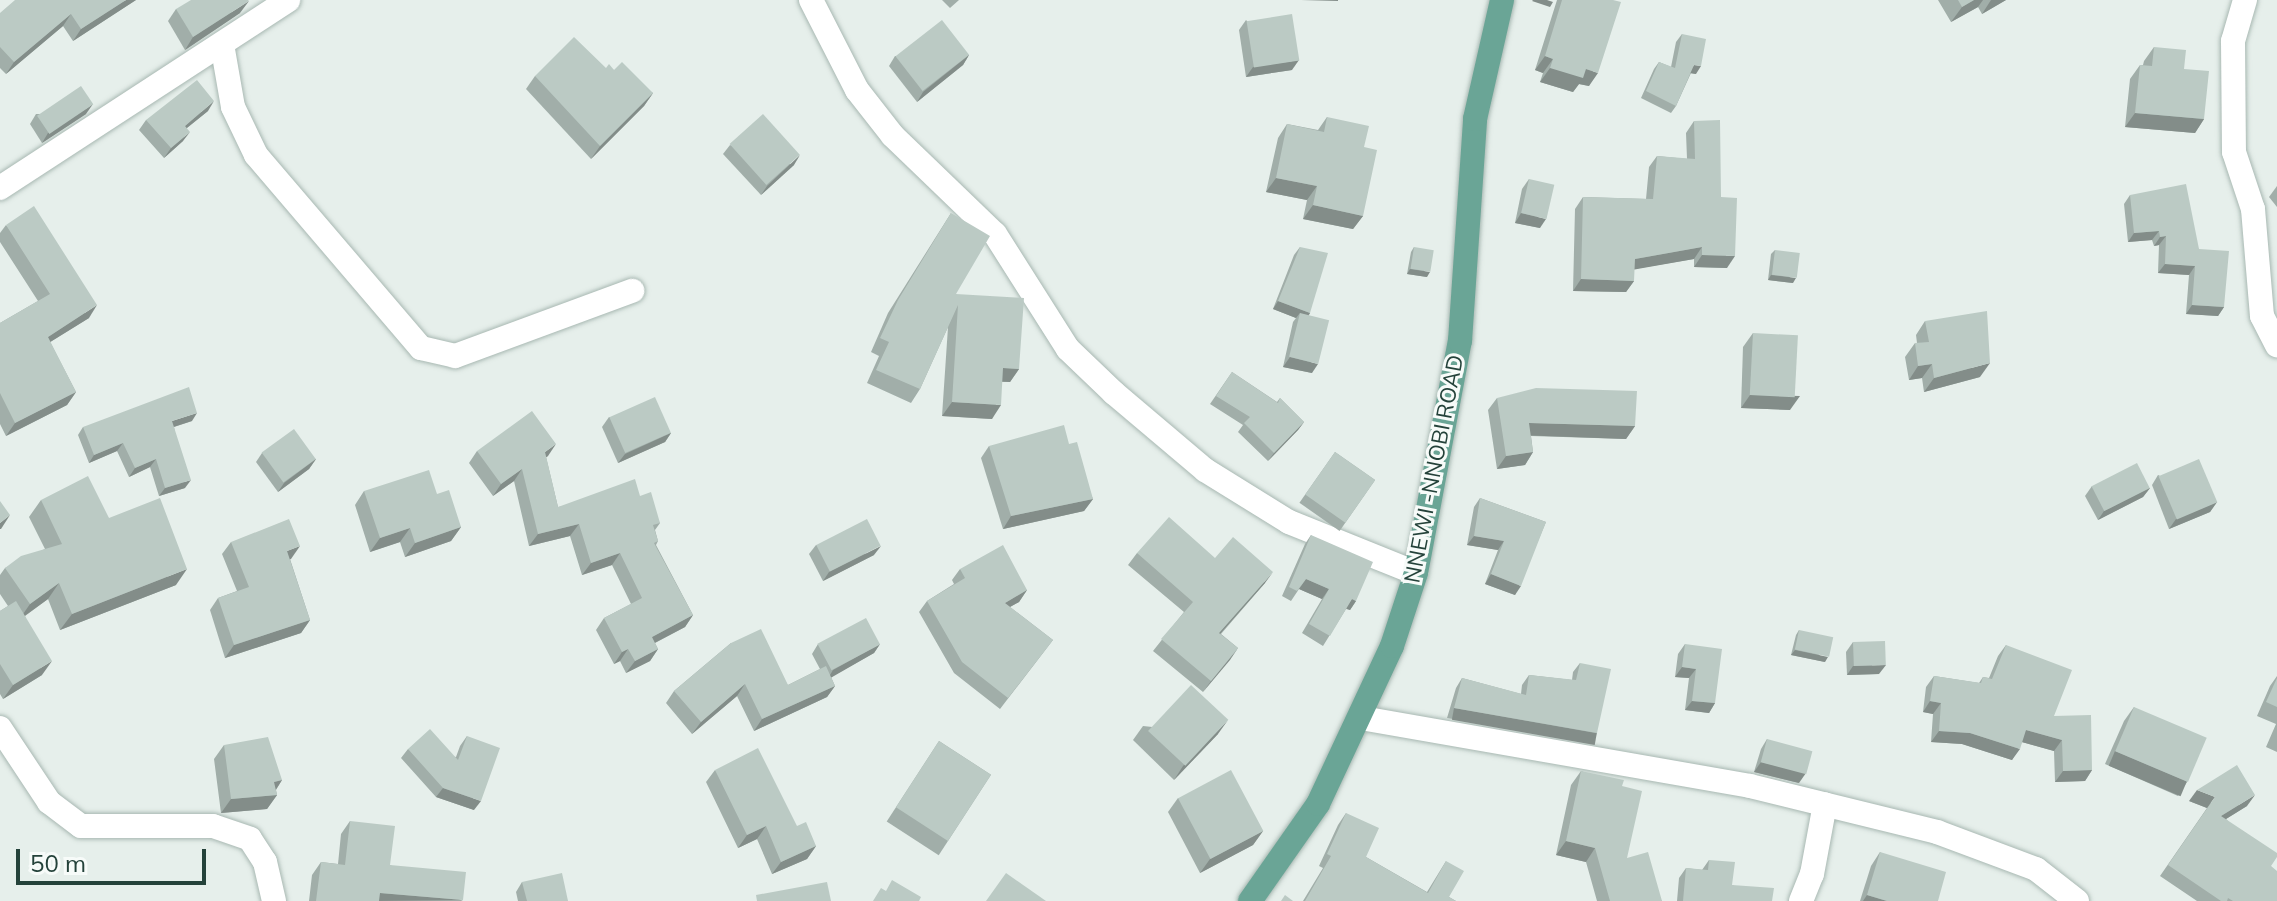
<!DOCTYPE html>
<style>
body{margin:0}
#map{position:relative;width:2277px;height:901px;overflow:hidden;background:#e6efeb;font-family:Mulish,sans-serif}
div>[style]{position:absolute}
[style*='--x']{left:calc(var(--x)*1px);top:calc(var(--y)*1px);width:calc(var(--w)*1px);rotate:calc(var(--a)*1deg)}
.roads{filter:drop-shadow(0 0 2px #a8b8b2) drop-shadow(0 0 2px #a8b8b2)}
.minor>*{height:24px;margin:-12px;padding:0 12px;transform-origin:12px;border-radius:12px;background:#fff}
.major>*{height:24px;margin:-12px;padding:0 12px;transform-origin:12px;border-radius:12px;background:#6aa596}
.wall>*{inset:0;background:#a1aea9;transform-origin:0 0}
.shaded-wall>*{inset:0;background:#838d89;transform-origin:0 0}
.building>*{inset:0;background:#bbcac4;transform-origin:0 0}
span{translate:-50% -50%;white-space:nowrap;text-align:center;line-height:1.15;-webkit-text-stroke:6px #f7fbf9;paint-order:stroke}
.street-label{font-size:22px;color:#24423a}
.scale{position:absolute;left:16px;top:849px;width:190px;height:36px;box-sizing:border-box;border:4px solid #24423a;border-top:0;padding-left:10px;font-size:24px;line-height:28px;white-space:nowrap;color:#24423a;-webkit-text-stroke:6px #f7fbf9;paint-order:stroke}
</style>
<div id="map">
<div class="roads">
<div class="minor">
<i style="--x:811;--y:0;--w:101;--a:62.9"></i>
<i style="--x:857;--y:90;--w:58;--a:52"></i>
<i style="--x:893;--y:136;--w:141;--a:43.9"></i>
<i style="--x:995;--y:234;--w:136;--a:57.6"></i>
<i style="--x:1068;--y:349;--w:64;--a:43.7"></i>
<i style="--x:1114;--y:393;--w:119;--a:40.2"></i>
<i style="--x:1205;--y:470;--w:99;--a:31.8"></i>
<i style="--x:1289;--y:522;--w:137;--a:21.9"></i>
<i style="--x:2245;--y:0;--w:43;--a:106.3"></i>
<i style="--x:2233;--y:41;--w:111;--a:89.5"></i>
<i style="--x:2234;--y:152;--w:60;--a:71.6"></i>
<i style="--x:2253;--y:209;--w:107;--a:85.2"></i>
<i style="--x:2262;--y:316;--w:33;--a:63"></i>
<i style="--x:222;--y:44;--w:64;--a:80.1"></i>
<i style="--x:233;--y:107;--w:53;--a:64.4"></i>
<i style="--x:256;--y:155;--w:254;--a:49.5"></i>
<i style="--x:421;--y:348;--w:35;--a:13"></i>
<i style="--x:455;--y:356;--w:189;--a:-20.2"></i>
<i style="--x:0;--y:188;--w:344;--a:-33.1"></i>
<i style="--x:1361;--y:718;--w:395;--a:9.9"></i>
<i style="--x:1750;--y:786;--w:193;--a:13.8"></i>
<i style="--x:1937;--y:832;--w:106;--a:20.5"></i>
<i style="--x:2036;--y:869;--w:52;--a:38"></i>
<i style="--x:0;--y:728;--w:89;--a:56.5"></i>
<i style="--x:49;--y:802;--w:40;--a:37"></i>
<i style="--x:81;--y:826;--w:132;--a:0"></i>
<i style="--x:213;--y:826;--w:39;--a:19"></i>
<i style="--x:250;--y:839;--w:27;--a:57"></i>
<i style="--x:265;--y:862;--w:40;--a:77"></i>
<i style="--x:1801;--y:901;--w:29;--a:-68"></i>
<i style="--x:1812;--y:874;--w:71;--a:-79.5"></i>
</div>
<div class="major">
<i style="--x:1250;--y:901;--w:118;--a:-55"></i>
<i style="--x:1318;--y:804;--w:174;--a:-64.9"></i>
<i style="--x:1392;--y:646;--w:77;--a:-71.8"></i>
<i style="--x:1416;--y:573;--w:236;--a:-79.3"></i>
<i style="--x:1460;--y:341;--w:223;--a:-86.1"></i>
<i style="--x:1475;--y:119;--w:122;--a:-77.2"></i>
</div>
</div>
<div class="wall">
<i style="clip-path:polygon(136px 0,73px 41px,63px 26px,6px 74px,0 68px,0 13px)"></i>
<i style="clip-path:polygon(942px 0,959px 0,950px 8px)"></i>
<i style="clip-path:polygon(1557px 0,1613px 0,1589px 86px,1579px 84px,1573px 92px,1540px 82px,1543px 73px,1535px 70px)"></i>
<i style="clip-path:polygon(1938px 0,2006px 0,1982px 14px,1978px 7px,1951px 22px)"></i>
<i style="clip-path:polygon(176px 9px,240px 13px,185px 50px,168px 21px)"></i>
<i style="clip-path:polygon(1246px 20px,1292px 70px,1246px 77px,1239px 30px)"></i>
<i style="clip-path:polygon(1682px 34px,1696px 74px,1691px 73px,1676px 106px,1671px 113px,1641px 98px,1654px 69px,1659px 62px,1671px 67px,1676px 42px)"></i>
<i style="clip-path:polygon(2154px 47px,2184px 69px,2204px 119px,2195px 133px,2125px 127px,2130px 79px,2140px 65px,2143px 65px,2144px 61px)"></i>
<i style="clip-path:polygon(969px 55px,963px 65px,917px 102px,889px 66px,895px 56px)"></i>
<i style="clip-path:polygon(606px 68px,614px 70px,653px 93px,644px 106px,591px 159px,526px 89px,535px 76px)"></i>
<i style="clip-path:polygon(208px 111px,187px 128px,183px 141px,164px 158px,139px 130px,146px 120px)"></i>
<i style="clip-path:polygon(36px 114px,86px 114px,42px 143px,30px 124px)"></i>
<i style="clip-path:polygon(1327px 117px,1364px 147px,1363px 216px,1353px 229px,1303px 219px,1307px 200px,1266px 192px,1278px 138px,1287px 124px,1318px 130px)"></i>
<i style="clip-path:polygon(1694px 121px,1721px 197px,1727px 268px,1694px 267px,1694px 259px,1634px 269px,1634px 281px,1626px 292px,1573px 291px,1575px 209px,1583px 197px,1646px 199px,1649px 167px,1657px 156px,1687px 159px,1686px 133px)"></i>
<i style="clip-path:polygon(730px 145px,794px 165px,761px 195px,723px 154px)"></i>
<i style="clip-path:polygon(1529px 179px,1540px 228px,1515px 223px,1522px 189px)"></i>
<i style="clip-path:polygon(2277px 186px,2277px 207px,2269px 197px)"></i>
<i style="clip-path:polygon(2130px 195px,2199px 249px,2224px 307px,2218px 316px,2186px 314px,2189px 275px,2158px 273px,2159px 245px,2154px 246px,2152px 240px,2128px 242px,2124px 204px)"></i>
<i style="clip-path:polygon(951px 213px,956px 294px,1019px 369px,1010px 382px,1002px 382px,992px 419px,942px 416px,948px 327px,920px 389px,911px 403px,867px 383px,879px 356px,871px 352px,888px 313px)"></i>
<i style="clip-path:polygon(6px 225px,89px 318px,50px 342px,76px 392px,67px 405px,6px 436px,0 424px,0 323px,38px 301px,0 242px,0 233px)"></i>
<i style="clip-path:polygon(1300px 247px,1310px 313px,1309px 315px,1312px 373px,1283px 367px,1293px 322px,1296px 318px,1273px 309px,1294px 255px)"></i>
<i style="clip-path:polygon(1414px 247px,1427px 277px,1407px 274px,1411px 252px)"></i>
<i style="clip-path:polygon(1775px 250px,1793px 283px,1768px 280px,1771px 254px)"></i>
<i style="clip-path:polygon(1925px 321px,1980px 377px,1924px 392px,1922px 378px,1909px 380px,1905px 357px,1915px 343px,1917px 343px,1916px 335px)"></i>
<i style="clip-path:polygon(1753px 333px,1790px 410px,1741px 408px,1743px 347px)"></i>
<i style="clip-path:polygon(1232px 372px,1277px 402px,1280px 398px,1304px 422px,1298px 430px,1268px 461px,1238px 432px,1243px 425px,1210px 404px)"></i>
<i style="clip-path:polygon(1497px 398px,1635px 426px,1626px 439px,1531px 436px,1533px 452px,1525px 465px,1497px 469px,1488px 410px)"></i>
<i style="clip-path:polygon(609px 417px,671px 433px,665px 442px,618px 463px,602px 427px)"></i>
<i style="clip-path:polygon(192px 421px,174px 427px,185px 488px,159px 496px,150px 467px,129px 477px,117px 451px,89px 463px,78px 435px,83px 427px)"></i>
<i style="clip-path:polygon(1069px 444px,1093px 499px,1084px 511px,1003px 529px,981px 458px,989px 446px)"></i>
<i style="clip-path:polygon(477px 451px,548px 456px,546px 457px,558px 507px,640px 496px,660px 523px,655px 530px,658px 541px,656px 545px,693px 615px,685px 627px,655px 643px,658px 649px,650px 661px,626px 673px,620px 661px,614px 664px,596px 630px,604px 618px,631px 604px,612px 565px,582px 575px,570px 536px,529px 546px,514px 481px,493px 496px,469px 463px)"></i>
<i style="left:1335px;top:452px;width:49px;height:62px;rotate:35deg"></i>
<i style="clip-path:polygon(262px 453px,316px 459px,309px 469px,278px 492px,256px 462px)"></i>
<i style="clip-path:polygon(2158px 475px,2217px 502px,2210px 512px,2169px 529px,2152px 485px)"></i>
<i style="clip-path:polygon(2092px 486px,2150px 488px,2143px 497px,2098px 520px,2085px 496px)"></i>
<i style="clip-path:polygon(364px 491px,437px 494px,461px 527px,451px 541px,405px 557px,400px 542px,370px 552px,355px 505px)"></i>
<i style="clip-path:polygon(1480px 498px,1546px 522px,1515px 595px,1485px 584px,1498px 550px,1467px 545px,1474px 507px)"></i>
<i style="clip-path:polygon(41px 500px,109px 518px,176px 585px,60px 630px,48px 599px,25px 616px,42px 675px,3px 699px,0 694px,0 611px,8px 606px,0 594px,0 575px,5px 568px,45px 549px,29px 517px)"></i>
<i style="clip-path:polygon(1311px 535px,1356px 601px,1350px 610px,1346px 609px,1323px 646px,1302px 633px,1322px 599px,1299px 589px,1291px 601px,1282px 596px,1305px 544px)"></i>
<i style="clip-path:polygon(231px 542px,291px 559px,290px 559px,310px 620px,301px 633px,225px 658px,210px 610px,218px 598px,237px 591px,222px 554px)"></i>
<i style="clip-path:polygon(816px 545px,874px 555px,823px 581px,809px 554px)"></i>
<i style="clip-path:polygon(1137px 553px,1215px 558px,1265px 583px,1221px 634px,1238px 648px,1203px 692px,1153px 651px,1184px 612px,1128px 565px)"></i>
<i style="clip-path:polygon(960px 569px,1027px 590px,1019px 602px,1010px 607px,1053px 640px,1000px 709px,954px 673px,919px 612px,927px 601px,954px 584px,952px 580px)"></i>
<i style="clip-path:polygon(1799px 630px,1825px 662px,1791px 655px,1796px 635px)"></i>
<i style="clip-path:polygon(1853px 642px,1879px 674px,1847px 675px,1846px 652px)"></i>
<i style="clip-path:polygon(731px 643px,788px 685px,820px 669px,812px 654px,818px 644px,880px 644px,874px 653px,831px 677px,835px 686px,827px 697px,754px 731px,737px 696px,692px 734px,666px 703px,674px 691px)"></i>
<i style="clip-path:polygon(1685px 644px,1715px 703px,1709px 713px,1685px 710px,1689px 678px,1675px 677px,1678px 654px)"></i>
<i style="clip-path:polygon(2006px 645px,2054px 716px,2092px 770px,2085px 781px,2055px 782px,2054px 751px,2022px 742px,2012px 760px,1962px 744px,1931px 742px,1933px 714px,1923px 712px,1926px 687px,1934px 676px,1979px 683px,1983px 677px,1989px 678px,1998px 656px)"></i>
<i style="clip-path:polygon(1580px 663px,1597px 733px,1591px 743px,1447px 718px,1456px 688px,1462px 678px,1521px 694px,1522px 685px,1529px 675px,1572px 680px,1573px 672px)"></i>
<i style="clip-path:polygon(2277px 676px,2277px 752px,2266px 747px,2276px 724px,2257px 716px,2270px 686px)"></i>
<i style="clip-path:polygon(2134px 707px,2187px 782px,2178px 796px,2105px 764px,2124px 721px)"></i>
<i style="clip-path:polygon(1143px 726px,1218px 734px,1174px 780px,1133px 740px)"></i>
<i style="clip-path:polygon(467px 736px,474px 810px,436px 797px,401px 758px,408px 749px,456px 757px,460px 746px)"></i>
<i style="clip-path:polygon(1767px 739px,1799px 783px,1754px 772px,1761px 749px)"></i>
<i style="left:939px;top:741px;width:62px;height:96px;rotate:33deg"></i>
<i style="clip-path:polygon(224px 745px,282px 780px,276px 790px,277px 795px,267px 809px,221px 813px,214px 759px)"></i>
<i style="clip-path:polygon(715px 770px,816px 846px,807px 859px,772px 874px,757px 839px,738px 848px,706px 782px)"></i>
<i style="clip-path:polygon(1581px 771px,1622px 786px,1627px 858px,1662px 901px,1597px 901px,1586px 862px,1556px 855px,1571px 785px)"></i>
<i style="clip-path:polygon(1178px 798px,1263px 831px,1253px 845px,1200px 873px,1168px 812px)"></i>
<i style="clip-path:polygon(2189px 801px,2247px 806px,2226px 819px,2271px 866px,2277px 901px,2197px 901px,2160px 876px,2207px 808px)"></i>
<i style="clip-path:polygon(1346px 813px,1366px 857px,1427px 892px,1446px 861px,1449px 897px,1456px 901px,1303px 901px,1323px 868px,1319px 866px,1338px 825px)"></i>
<i style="clip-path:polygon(350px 821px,390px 865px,463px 901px,309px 901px,312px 875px,321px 862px,338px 864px,341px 834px)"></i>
<i style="clip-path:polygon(1880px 852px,1938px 901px,1860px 901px,1871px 866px)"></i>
<i style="clip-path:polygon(1709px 860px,1732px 885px,1772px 901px,1677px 901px,1679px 878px,1686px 868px,1702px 870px)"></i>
<i style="clip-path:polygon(522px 882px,568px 901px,518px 901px,516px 892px)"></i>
</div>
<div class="shaded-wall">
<i style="clip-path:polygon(126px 0,136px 0,73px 41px,81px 29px)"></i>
<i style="clip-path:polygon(1301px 0,1338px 0,1338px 1px)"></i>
<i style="clip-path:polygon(1533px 0,1547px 0,1553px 2px,1550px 7px,1532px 1px)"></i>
<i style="clip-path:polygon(1974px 0,1983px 0,1978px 7px,1951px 22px,1962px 7px)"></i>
<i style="clip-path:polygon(1991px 0,2006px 0,1982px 14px)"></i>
<i style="clip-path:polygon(249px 1px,240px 13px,185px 50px,193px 37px)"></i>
<i style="clip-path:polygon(71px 14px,63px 26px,6px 74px,14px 62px)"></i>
<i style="clip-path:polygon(969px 55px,963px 65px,917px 102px,923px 92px)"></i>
<i style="clip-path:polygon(1545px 56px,1553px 59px,1543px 73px,1535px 70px)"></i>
<i style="clip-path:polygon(1299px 60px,1292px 70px,1246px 77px,1253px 67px)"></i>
<i style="clip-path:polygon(1694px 65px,1701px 66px,1696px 74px,1689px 73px)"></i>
<i style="clip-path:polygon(1550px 68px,1586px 69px,1598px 73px,1589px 86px,1579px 84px,1573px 92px,1540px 82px)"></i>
<i style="clip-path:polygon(653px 93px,644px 106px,591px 159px,600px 146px)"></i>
<i style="clip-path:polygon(214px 101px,208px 111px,178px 135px,185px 126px)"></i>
<i style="clip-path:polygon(93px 104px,86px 114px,42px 143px,48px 133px)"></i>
<i style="clip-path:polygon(2135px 113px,2204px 119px,2195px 133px,2125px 127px)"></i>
<i style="clip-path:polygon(190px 132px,183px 141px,164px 158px,171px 148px)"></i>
<i style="clip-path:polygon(800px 155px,794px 165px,761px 195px,767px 186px)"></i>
<i style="clip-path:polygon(1276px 178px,1317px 186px,1307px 200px,1266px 192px)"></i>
<i style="clip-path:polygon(1313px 205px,1363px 216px,1353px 229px,1303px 219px)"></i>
<i style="clip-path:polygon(1521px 213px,1546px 219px,1540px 228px,1515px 223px)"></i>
<i style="clip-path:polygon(2159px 231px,2152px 240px,2128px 242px,2134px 233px)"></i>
<i style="clip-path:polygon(2166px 236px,2159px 245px,2154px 246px,2160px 237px)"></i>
<i style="clip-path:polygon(1702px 247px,1694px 259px,1626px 271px,1635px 259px)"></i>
<i style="clip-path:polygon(1702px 255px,1735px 256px,1727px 268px,1694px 267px)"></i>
<i style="clip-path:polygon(2165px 264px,2195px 266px,2189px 275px,2158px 273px)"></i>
<i style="clip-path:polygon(1410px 269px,1430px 272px,1427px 277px,1407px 274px)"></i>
<i style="clip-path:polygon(1771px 275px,1796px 278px,1793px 283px,1768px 280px)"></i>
<i style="clip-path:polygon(1581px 279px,1634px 281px,1626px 292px,1573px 291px)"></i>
<i style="clip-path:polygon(1278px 301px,1310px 313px,1304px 321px,1300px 313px,1296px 318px,1273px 309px)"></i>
<i style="clip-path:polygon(97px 305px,89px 318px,39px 349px,48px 337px)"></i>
<i style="clip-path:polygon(2192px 305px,2224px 307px,2218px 316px,2186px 314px)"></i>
<i style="clip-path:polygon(1290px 357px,1318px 364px,1312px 373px,1283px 367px)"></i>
<i style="clip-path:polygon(1990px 363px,1980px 377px,1924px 392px,1934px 378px)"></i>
<i style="clip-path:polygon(1932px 364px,1922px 378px,1909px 380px,1918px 366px)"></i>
<i style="clip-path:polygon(1003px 368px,1019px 369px,1010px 382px,994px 381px)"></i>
<i style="clip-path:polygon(76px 392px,67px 405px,6px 436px,15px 423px)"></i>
<i style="clip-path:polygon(1750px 395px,1800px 396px,1790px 410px,1741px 408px)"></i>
<i style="clip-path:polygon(952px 402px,1001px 405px,992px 419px,942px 416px)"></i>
<i style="clip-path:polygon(197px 413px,192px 421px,167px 429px,172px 421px)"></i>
<i style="clip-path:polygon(1304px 422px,1298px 430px,1268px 461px,1274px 453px)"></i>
<i style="clip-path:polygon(1529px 423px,1635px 426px,1626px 439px,1520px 435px)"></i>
<i style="clip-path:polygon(671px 433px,665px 442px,618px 463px,625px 454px)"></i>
<i style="clip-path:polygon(123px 443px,117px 451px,89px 463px,94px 455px)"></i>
<i style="clip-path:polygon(556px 444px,548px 456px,536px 464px,545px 452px)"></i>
<i style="clip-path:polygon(1533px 452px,1525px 465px,1497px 469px,1506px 456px)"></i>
<i style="clip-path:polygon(156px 459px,150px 467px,129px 477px,135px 468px)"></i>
<i style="clip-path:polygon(316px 459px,309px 469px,278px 492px,284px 483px)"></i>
<i style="clip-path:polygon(522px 469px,514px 481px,493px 496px,501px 484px)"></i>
<i style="clip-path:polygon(191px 480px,185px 488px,159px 496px,165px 488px)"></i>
<i style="clip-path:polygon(2150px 488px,2143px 497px,2098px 520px,2104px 511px)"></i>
<i style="clip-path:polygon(1093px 499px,1084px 511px,1003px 529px,1011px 516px)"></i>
<i style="clip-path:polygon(2217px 502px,2210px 512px,2169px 529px,2176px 519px)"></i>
<i style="clip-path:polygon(10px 515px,1px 529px,0 529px,0 523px)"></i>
<i style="clip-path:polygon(579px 524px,570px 536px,529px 546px,538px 534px)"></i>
<i style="clip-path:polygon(461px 527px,451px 541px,405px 557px,415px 543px)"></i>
<i style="clip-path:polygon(410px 528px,400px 542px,370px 552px,380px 538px)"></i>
<i style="clip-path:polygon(1474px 536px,1504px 541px,1498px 550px,1467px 545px)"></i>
<i style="clip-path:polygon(300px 546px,291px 559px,278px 564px,287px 551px)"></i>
<i style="clip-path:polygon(881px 546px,874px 555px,823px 581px,829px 572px)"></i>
<i style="clip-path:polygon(620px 553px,612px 565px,582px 575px,591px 563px)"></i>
<i style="clip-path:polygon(187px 569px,176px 585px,60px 630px,72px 614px)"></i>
<i style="clip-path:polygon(1273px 572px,1265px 583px,1211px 644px,1219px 633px)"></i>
<i style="clip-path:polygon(1491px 574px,1521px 586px,1515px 595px,1485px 584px)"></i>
<i style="clip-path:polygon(1306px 579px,1329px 589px,1322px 599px,1299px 589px)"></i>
<i style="clip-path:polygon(59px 583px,48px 599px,19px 620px,30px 604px)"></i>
<i style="clip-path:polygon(1027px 590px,1019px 602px,997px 614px,1005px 603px)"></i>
<i style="clip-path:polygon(1352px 599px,1356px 601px,1350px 610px,1345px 608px)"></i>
<i style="clip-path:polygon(693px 615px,685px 627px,643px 649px,652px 637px)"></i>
<i style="clip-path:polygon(310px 620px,301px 633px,225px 658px,234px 645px)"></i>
<i style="clip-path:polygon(880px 644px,874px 653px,827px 680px,833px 670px)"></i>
<i style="clip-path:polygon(1238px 648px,1230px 660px,1203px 692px,1211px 681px)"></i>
<i style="clip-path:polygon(628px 649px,620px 661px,614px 664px,622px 652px)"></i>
<i style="clip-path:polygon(658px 649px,650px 661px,626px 673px,635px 661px)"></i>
<i style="clip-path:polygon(1795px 650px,1828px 657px,1825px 662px,1791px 655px)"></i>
<i style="clip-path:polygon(52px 661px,42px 675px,3px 699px,13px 685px)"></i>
<i style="clip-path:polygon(1886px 665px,1879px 674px,1847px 675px,1853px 666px)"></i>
<i style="clip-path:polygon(1682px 667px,1696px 669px,1689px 678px,1675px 677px)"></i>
<i style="clip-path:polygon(745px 684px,737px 696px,692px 734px,701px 722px)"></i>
<i style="clip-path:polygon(835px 686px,827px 697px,754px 731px,762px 719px)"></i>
<i style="clip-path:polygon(1692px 701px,1715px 703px,1709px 713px,1685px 710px)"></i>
<i style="clip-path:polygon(1930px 701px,1941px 703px,1933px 714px,1923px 712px)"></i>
<i style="left:1454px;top:708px;width:145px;height:12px;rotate:10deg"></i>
<i style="clip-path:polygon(1228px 720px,1218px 734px,1174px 780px,1183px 766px)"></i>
<i style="clip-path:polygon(2026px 730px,2062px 740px,2054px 751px,2018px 741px)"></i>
<i style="clip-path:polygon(1939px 731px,1970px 733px,2020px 749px,2012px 760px,1962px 744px,1931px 742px)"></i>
<i style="left:2115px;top:751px;width:78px;height:16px;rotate:23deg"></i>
<i style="clip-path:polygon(1761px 762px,1806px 773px,1799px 783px,1754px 772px)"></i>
<i style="clip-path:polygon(2092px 770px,2085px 781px,2055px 782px,2063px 771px)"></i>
<i style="clip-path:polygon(282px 780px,273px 794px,274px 782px)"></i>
<i style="clip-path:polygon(443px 788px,481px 801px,474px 810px,436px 797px)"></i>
<i style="clip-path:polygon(2197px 790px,2215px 797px,2207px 808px,2189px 801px)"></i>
<i style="clip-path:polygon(277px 795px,267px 809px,221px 813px,231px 799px)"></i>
<i style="clip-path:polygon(2255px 795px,2247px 806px,2213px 827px,2221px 816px)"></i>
<i style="clip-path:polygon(766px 826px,757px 839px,738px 848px,747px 835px)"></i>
<i style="clip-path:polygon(1263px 831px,1253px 845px,1200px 873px,1210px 859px)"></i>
<i style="clip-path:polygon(1566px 841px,1595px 848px,1586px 862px,1556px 855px)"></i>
<i style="clip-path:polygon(816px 846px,807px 859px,772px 874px,781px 862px)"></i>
<i style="clip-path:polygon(380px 893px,463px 900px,374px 901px)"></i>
<i style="clip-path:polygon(1867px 895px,1887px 901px,1863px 901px)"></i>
</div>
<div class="building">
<i style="clip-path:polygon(15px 0,126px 0,81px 29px,71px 14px,14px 62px,0 47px,0 13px)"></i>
<i style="clip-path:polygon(191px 0,248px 0,249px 1px,193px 37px,176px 9px)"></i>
<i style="clip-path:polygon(1562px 0,1613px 0,1621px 2px,1598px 73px,1586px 69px,1583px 78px,1550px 68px,1553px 59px,1545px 56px)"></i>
<i style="clip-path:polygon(1958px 0,1974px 0,1962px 7px)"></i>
<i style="left:1292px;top:14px;width:47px;height:46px;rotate:81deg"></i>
<i style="left:942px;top:20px;width:44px;height:59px;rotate:52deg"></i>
<i style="clip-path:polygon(1682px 34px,1706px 39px,1701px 66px,1694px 65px,1676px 106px,1646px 91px,1659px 62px,1675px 68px)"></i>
<i style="clip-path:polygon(574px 37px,606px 68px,609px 64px,614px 70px,622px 62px,653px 93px,600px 146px,535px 76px)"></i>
<i style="clip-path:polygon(2154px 47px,2186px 50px,2184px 69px,2209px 71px,2204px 119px,2135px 113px,2140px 65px,2152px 66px)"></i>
<i style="clip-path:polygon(197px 80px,214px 101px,185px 126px,190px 132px,171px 148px,146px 120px)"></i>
<i style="left:81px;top:86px;width:22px;height:53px;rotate:56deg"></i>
<i style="left:763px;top:114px;width:55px;height:45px;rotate:48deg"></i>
<i style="clip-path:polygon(1327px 117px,1369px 126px,1364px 147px,1377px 150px,1363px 216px,1313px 205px,1317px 186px,1276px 178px,1287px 124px,1324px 132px)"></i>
<i style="clip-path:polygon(1720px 120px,1721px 197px,1737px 198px,1735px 256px,1702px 255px,1702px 247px,1635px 259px,1634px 281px,1581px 279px,1583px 197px,1653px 199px,1657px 156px,1695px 159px,1694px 121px)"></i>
<i style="left:1529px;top:179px;width:26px;height:35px;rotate:13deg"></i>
<i style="clip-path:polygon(2186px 184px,2199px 249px,2229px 251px,2224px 307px,2192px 305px,2195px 266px,2165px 264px,2166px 236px,2160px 237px,2159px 231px,2134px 233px,2130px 195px)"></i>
<i style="clip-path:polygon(34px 206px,97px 305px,48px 337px,76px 392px,15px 423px,0 393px,0 323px,50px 294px,6px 225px)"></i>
<i style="clip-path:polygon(951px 213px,990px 236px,956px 294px,1024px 298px,1019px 369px,1003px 368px,1001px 405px,952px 402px,958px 305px,920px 389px,876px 370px,889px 342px,880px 338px,898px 300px)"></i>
<i style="clip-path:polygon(1300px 247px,1328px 253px,1310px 313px,1278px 301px)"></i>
<i style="left:1414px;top:247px;width:20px;height:22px;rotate:9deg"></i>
<i style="left:1775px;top:250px;width:25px;height:25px;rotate:7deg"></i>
<i style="clip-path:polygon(1987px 311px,1990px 363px,1934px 378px,1932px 364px,1918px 366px,1915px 343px,1929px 342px,1925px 321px)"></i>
<i style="left:1300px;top:313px;width:30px;height:45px;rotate:14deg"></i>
<i style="left:1753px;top:333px;width:45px;height:62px;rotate:3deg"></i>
<i style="clip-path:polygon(1232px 372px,1278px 403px,1280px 398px,1304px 422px,1274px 453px,1244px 423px,1250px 417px,1216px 396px)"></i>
<i style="clip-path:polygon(189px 387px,197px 413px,172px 421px,191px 480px,165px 488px,156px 459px,135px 468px,123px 443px,94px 455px,83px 427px)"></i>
<i style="clip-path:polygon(1536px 388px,1637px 391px,1635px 426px,1529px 423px,1533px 452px,1506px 456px,1497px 398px)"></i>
<i style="left:655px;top:397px;width:39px;height:50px;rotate:66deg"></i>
<i style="clip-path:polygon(532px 411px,556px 444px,545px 452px,558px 507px,635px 479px,640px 496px,651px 492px,660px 523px,653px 525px,658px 541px,654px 543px,693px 615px,652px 637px,658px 649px,635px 661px,628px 649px,622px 652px,604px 618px,642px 598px,620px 553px,591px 563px,579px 524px,538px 534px,522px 469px,501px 484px,477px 451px)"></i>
<i style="clip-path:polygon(1064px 425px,1069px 444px,1077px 442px,1093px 499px,1011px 516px,989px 446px)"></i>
<i style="left:294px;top:429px;width:37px;height:40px;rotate:54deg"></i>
<i style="left:1335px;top:452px;width:49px;height:52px;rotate:35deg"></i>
<i style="left:2199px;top:459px;width:47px;height:44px;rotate:67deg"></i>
<i style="left:2137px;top:463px;width:28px;height:51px;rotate:63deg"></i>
<i style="clip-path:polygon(429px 470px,437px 494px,449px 490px,461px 527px,415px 543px,410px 528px,380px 538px,364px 491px)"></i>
<i style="clip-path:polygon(88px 476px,109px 518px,160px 498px,187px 569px,72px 614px,59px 583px,30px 604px,5px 568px,21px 556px,62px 544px,41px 500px)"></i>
<i style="clip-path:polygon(1480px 498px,1546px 522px,1521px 586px,1491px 574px,1504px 541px,1474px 536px)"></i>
<i style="clip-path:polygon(0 501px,10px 515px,0 523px)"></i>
<i style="clip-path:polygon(1169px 517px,1215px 558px,1233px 537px,1273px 572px,1219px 633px,1238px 648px,1211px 681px,1161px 639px,1193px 602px,1137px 553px)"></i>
<i style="clip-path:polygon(289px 519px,300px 546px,287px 551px,310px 620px,234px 645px,218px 598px,249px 587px,231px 542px)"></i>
<i style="left:867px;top:519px;width:30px;height:57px;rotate:63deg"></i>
<i style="clip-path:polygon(1311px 535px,1373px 562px,1356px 601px,1352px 599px,1330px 636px,1309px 624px,1329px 589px,1306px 579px,1297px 591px,1289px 587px)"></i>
<i style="clip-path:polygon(1003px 545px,1027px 590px,1005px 603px,1053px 640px,1008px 698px,962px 662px,927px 601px,965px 578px,960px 569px)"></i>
<i style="clip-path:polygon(16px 601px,52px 661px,13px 685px,0 664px,0 611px)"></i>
<i style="left:866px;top:618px;width:30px;height:55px;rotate:62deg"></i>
<i style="clip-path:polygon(761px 629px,788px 685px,826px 666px,835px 686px,762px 719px,745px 684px,701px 722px,674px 691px,731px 643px)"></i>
<i style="left:1799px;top:630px;width:35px;height:20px;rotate:12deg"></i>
<i style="left:1885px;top:641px;width:24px;height:32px;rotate:88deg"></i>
<i style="clip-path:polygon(1685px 644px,1722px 649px,1715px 703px,1692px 701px,1696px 669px,1682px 667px)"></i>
<i style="clip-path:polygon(2006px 645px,2072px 670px,2054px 716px,2091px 715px,2092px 770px,2063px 771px,2062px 740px,2026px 730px,2020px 749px,1970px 733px,1939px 731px,1941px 703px,1930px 701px,1934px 676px,1981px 683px,1983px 677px,1992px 679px)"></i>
<i style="clip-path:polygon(1580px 663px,1611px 669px,1597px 733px,1454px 708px,1462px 678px,1526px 695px,1529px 675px,1576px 680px)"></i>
<i style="clip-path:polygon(2277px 678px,2277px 707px,2266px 702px)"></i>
<i style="left:1191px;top:685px;width:51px;height:63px;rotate:43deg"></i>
<i style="left:2134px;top:707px;width:79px;height:48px;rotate:23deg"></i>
<i style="clip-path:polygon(430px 729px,458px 760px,467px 736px,500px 748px,481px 801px,443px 788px,408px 749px)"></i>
<i style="clip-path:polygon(268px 737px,282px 780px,274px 782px,277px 795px,231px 799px,224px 745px)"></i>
<i style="left:1767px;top:739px;width:47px;height:24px;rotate:15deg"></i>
<i style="left:939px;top:741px;width:62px;height:79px;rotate:33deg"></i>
<i style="clip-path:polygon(758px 748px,797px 826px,806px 822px,816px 846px,781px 862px,766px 826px,747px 835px,715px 770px)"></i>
<i style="clip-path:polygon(2237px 765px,2255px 795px,2221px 816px,2277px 853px,2277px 857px,2271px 866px,2277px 871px,2277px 901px,2233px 901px,2228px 898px,2227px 901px,2221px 901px,2168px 865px,2215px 797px,2197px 790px)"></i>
<i style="left:1231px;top:770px;width:69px;height:60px;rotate:62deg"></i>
<i style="clip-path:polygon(1581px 771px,1624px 780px,1622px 786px,1642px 791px,1627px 858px,1648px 852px,1662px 901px,1610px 901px,1595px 848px,1566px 841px)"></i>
<i style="clip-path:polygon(1346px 813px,1379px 828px,1366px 857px,1428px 893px,1446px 861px,1464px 871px,1449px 897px,1456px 901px,1305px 901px,1331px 856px,1327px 854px)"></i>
<i style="clip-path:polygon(350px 821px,395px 826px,390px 865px,466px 872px,463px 900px,380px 893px,379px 901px,316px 901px,321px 862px,345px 865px)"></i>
<i style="clip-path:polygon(1880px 852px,1946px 872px,1938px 901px,1887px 901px,1867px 895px)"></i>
<i style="clip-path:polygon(1709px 860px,1735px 862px,1732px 885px,1774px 888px,1772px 901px,1683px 901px,1686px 868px,1708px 870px)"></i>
<i style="clip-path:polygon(562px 873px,568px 901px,527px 901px,522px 882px)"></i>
<i style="clip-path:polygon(1006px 873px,1046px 901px,986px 901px)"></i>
<i style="clip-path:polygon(892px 880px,921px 897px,919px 901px,873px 901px,881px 888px,886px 891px)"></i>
<i style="clip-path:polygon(827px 882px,831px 901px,757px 901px,756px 895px)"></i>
<i style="clip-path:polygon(1285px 895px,1293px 901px,1281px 901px)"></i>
</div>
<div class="street-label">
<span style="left:1434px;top:469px;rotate:-79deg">NNEWI -NNOBI ROAD</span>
</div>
<div class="scale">50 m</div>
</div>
